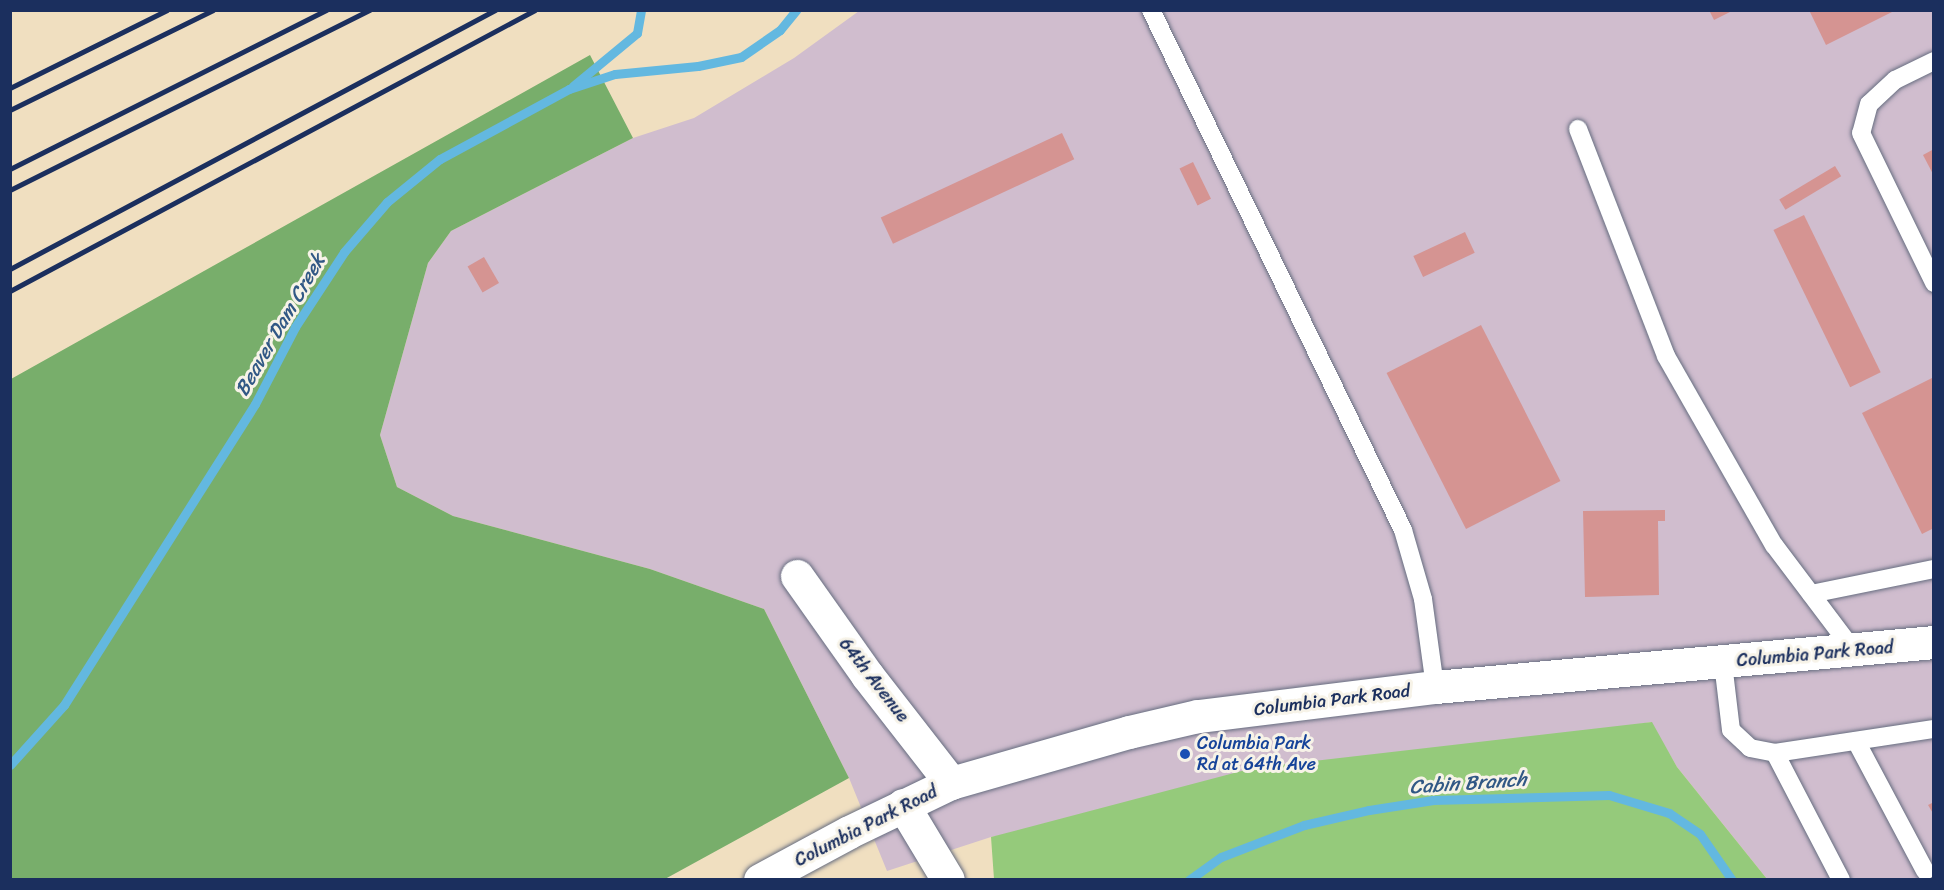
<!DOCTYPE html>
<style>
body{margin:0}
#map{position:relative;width:1944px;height:890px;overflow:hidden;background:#f0dfc0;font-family:Sriracha,sans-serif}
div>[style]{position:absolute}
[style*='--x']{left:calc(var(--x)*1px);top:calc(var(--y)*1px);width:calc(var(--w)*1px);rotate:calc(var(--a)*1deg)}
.industrial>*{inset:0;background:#d0bdce}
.green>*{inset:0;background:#95ca7b}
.forest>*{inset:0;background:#78ae6b}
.stream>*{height:9px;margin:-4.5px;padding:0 4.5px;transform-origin:4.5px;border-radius:4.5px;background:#63b8e0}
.building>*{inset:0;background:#d59492;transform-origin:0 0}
.roads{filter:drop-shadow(0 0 2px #666d80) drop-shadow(0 0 2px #666d80)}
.service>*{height:18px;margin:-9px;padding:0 9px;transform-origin:9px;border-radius:9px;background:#fff}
.minor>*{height:33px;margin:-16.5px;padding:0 16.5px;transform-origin:16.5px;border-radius:16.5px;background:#fff}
.tertiary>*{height:33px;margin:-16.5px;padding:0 16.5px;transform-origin:16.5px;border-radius:16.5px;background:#fff}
.rail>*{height:4.5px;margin:-2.25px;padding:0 2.25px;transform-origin:2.25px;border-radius:2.25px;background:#1b2f5e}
.dots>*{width:16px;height:16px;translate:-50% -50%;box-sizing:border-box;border:3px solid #f7f3e8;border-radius:50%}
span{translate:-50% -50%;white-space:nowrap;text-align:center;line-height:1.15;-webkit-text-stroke:6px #f7f3e8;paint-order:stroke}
.street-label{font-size:18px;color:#1b2f5e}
.transit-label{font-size:18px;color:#164399}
.left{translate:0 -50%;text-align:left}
.water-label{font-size:20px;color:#315885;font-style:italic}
.frame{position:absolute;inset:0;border:12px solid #1b2f5e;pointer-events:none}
</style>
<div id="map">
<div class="industrial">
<i style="clip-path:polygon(859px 11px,1933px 11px,1933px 879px,1767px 879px,1677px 767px,1651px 722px,991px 837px,887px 871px,849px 778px,764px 609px,650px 569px,453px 516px,397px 487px,380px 435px,428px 263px,451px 231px,633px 138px,694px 118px,794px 58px)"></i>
</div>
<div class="green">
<i style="clip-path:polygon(1652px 722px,1677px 767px,1767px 879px,994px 879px,991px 837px,1253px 768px)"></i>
</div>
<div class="forest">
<i style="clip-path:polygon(590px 55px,633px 138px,451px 231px,428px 263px,380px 435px,397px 487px,453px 516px,650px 569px,764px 609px,849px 778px,665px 879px,11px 879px,11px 379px)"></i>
</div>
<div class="stream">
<i style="--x:573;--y:86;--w:83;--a:-39.6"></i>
<i style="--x:637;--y:33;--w:23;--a:-80"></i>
<i style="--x:10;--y:765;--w:81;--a:-48"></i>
<i style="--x:64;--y:705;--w:356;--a:-57.6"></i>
<i style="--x:255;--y:404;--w:87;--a:-62.5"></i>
<i style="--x:295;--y:327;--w:90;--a:-56.8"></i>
<i style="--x:344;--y:252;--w:66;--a:-49.3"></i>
<i style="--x:387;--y:202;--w:68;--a:-39.1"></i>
<i style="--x:440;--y:159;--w:147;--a:-28.5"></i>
<i style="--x:569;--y:89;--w:48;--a:-18.1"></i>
<i style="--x:615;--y:74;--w:83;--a:-5.5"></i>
<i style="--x:698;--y:66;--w:44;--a:-11.8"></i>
<i style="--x:741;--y:57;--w:47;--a:-34.7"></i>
<i style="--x:780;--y:30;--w:26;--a:-51"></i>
<i style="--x:1189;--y:880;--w:39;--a:-36"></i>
<i style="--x:1221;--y:857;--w:89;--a:-21.1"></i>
<i style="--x:1304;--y:825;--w:67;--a:-13"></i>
<i style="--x:1369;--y:810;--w:65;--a:-8.9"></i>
<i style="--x:1433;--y:800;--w:176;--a:-1.6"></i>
<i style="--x:1609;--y:795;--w:63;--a:16.7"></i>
<i style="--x:1669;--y:813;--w:37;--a:34"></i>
<i style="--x:1700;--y:834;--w:56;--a:55.2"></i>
</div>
<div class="building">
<i style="clip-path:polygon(1709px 10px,1734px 10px,1714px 20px)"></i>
<i style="clip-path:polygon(1809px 10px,1896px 10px,1826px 45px)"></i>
<i style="left:1062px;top:133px;width:29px;height:200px;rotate:65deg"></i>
<i style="clip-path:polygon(1934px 149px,1934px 176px,1923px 155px)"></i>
<i style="left:1193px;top:162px;width:41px;height:15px;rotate:64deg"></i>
<i style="left:1835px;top:166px;width:12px;height:65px;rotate:59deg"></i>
<i style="left:1804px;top:215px;width:175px;height:34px;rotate:64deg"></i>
<i style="left:1465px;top:232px;width:23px;height:57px;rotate:65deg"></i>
<i style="left:484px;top:257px;width:30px;height:19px;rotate:60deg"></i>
<i style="left:1481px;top:325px;width:175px;height:106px;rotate:63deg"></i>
<i style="clip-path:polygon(1934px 377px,1934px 528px,1922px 534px,1862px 413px)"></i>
<i style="clip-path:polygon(1665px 510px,1665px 521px,1658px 521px,1659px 595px,1585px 597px,1583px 511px)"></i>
<i style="clip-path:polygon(1934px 802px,1934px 815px,1928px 805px)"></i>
</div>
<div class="roads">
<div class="service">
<i style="--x:1151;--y:10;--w:578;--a:64.14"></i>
<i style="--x:1403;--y:530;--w:72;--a:73.8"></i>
<i style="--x:1423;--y:599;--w:89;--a:82.2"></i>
<i style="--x:1934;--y:61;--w:43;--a:154"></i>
<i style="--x:1895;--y:80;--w:35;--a:137"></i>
<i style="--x:1869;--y:104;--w:30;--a:105"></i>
<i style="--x:1861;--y:133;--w:167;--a:64"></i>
<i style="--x:1578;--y:129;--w:243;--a:68.8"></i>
<i style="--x:1666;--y:356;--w:218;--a:60.3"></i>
<i style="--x:1774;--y:545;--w:131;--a:53"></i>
<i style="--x:1811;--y:594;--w:126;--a:-11.5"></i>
<i style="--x:1723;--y:663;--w:67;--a:83.2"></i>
<i style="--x:1731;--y:730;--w:26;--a:43"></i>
<i style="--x:1750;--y:748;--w:25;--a:11"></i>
<i style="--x:1775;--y:753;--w:161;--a:-8.6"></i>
<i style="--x:1856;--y:741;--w:147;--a:62"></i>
<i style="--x:1775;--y:753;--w:143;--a:62.5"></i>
</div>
<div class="minor">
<i style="--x:797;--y:576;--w:121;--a:54.7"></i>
<i style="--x:867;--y:675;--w:137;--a:52.1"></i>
<i style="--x:903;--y:805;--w:87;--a:59"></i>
</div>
<div class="tertiary">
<i style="--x:760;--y:880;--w:101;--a:-28.3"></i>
<i style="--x:849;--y:832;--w:113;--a:-25.7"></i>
<i style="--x:951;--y:783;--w:185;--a:-16"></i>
<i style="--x:1129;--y:732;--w:71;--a:-13.1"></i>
<i style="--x:1198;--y:716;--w:239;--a:-7"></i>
<i style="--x:1435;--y:687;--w:501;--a:-5.15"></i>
</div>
</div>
<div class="rail">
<i style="--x:10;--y:88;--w:175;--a:-26.4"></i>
<i style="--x:10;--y:110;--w:226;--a:-26.2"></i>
<i style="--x:10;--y:169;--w:354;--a:-26.7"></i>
<i style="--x:10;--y:190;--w:402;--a:-26.6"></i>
<i style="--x:10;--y:269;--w:550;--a:-28.1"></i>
<i style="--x:10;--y:291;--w:595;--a:-28.16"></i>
</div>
<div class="dots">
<i style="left:1185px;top:754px;background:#1a4fb4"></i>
</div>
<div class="street-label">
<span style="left:1815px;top:654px;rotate:-5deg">Columbia Park Road</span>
<span style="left:874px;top:680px;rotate:52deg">64th Avenue</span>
<span style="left:1332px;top:700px;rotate:-7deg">Columbia Park Road</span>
<span style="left:866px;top:826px;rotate:-27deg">Columbia Park Road</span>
</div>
<div class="transit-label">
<span class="left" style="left:1197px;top:754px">Columbia Park<br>Rd at 64th Ave</span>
</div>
<div class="water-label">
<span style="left:280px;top:325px;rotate:-60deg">Beaver Dam Creek</span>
<span style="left:1468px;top:783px;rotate:-4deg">Cabin Branch</span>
</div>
<div class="frame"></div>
</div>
